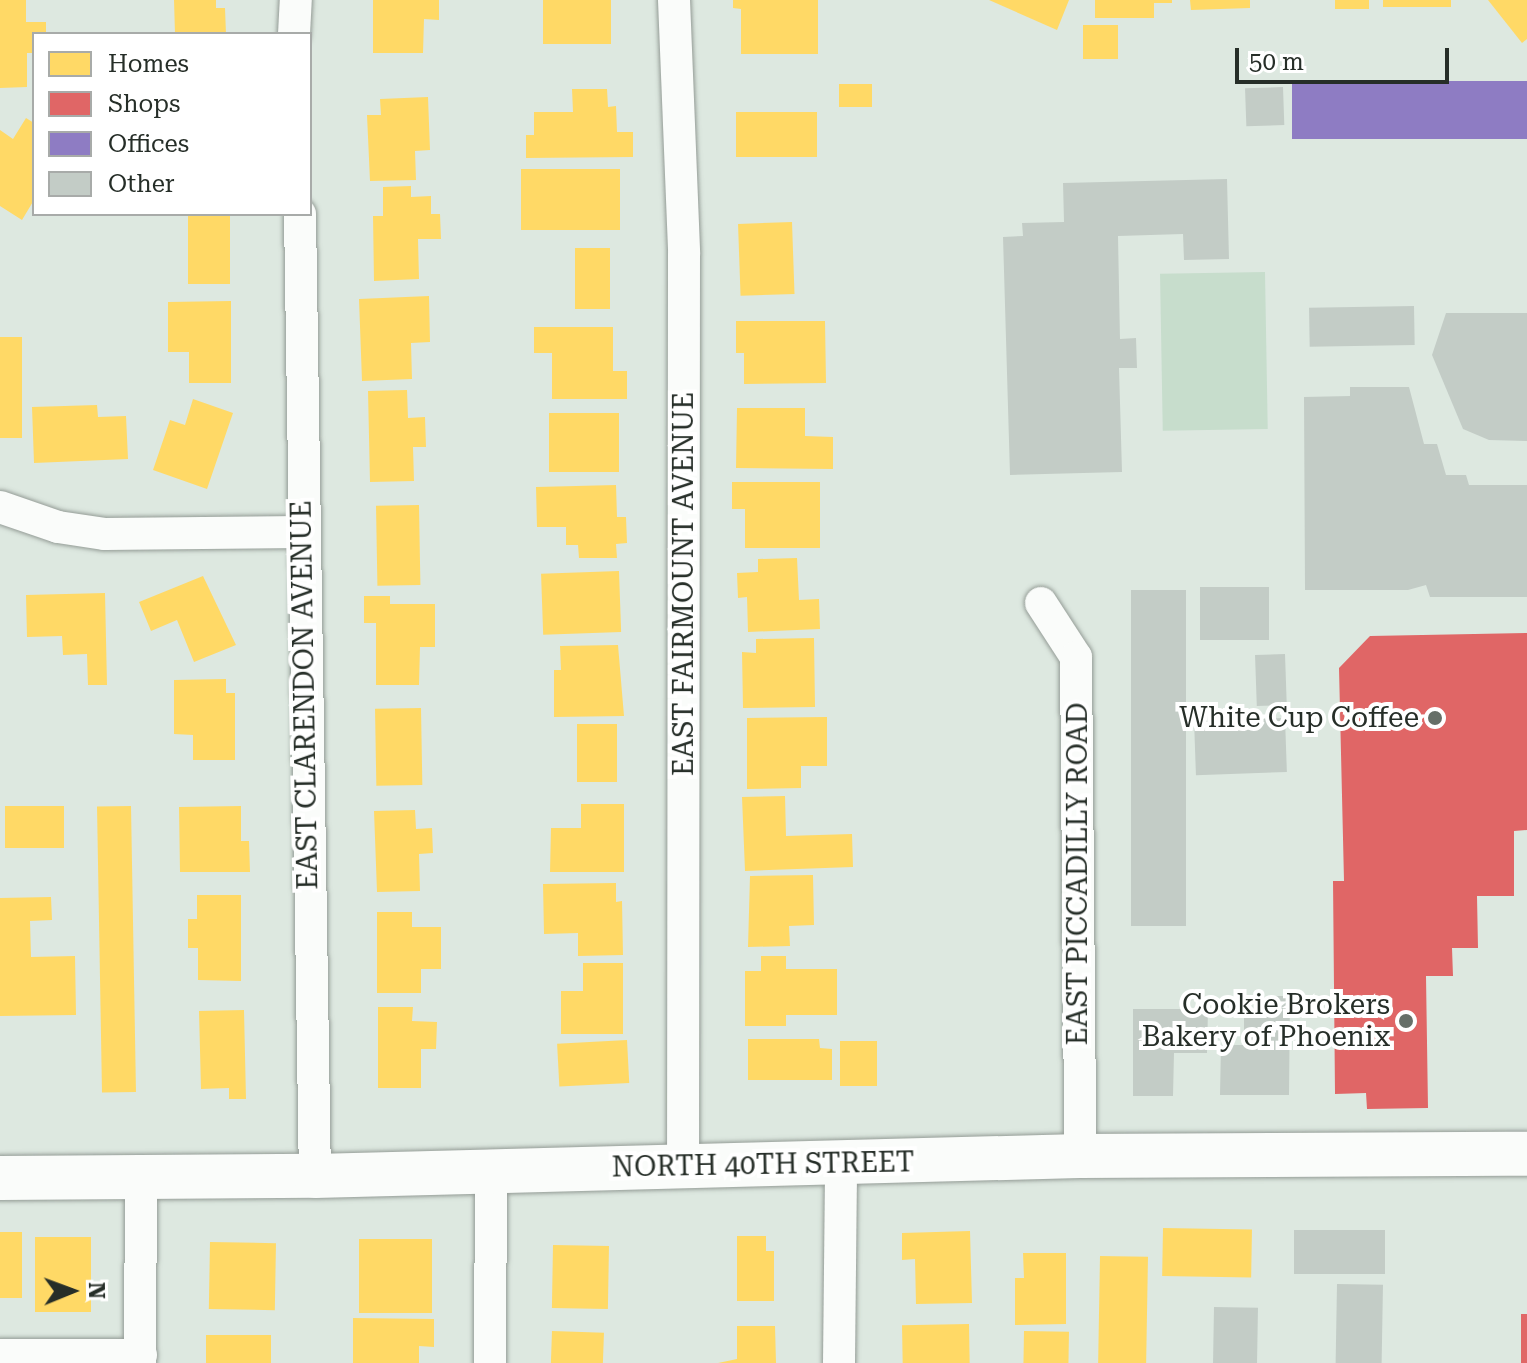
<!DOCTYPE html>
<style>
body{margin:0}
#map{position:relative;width:1527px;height:1363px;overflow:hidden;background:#dde8e0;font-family:"Roboto Serif",serif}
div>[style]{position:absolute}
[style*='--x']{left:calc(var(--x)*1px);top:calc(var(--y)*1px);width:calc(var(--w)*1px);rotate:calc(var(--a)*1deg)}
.green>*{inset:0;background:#c7ddcc;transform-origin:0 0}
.homes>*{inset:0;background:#ffd966;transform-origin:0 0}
.shops>*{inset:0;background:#e06666;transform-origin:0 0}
.offices>*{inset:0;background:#8e7cc3;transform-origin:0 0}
.building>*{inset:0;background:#c3ccc6;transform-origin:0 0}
.roads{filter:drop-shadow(0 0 2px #949c96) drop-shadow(0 0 2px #949c96)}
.street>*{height:32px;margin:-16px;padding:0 16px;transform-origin:16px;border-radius:16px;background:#fafcfa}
.secondary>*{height:44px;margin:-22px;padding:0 22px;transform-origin:22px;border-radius:22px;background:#fafcfa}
.dots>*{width:22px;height:22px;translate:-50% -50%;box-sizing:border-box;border:4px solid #fff;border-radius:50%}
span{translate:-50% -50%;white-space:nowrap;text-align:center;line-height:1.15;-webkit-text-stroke:8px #fff;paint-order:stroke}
.street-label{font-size:28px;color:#262e28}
.poi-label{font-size:28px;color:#262e28}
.right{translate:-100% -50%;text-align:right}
.legend{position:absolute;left:32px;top:32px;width:280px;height:184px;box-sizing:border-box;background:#fff;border:2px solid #a8aba9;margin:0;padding:10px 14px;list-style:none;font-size:24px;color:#262e28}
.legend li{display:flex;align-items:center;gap:16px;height:40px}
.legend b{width:40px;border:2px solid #a8aba9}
.north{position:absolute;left:32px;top:1251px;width:80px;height:80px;-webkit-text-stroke:6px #fff;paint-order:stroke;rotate:89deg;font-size:22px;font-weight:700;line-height:32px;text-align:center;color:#262e28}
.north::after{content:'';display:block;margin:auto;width:28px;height:36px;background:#262e28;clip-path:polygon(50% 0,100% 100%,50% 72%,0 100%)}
.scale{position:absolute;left:1235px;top:48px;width:214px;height:36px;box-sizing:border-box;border:4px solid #262e28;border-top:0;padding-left:10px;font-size:24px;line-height:28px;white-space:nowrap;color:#262e28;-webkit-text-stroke:6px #fff;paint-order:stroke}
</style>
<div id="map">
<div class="green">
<i style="left:1265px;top:272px;width:157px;height:105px;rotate:89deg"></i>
</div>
<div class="homes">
<i style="clip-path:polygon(0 0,26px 0,26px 22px,46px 22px,46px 34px,34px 34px,34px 53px,27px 53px,27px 87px,0 88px)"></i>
<i style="clip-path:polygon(174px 0,216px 0,216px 8px,225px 8px,226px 34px,175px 34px)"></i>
<i style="clip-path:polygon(373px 0,439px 0,439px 20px,424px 19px,423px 53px,373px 53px)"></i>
<i style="left:543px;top:0;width:68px;height:44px"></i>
<i style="clip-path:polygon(733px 0,818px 0,818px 54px,741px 54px,741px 9px,733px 8px)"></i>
<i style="clip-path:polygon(989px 0,1069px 0,1057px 30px)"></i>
<i style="clip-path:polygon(1095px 0,1172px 0,1172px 3px,1154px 3px,1154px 18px,1095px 18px)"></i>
<i style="clip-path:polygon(1190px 0,1250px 0,1250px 8px,1191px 10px)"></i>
<i style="left:1335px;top:0;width:34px;height:9px"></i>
<i style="left:1383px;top:0;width:68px;height:7px"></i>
<i style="clip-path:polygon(1488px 0,1527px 0,1527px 39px,1522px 43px)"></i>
<i style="left:1083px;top:25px;width:35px;height:34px"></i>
<i style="left:839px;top:84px;width:33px;height:23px"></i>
<i style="clip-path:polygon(572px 89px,607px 89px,608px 107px,616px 106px,617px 132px,633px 132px,633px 157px,526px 158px,526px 135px,534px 135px,534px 112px,573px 112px)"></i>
<i style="clip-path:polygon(428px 97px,430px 150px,415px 151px,416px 180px,370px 181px,367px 115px,381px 115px,380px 99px)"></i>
<i style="left:736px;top:112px;width:81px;height:45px"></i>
<i style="clip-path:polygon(26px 118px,34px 123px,34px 200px,22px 220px,0 206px,0 130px,13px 139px)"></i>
<i style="left:521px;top:169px;width:99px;height:61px"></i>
<i style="clip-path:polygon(411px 186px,411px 197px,431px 196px,431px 214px,440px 214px,441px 239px,418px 239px,419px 279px,374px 281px,373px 216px,383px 216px,383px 187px)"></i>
<i style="left:188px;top:214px;width:42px;height:70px"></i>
<i style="left:792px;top:222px;width:72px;height:54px;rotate:88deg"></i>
<i style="left:575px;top:248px;width:35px;height:61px"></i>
<i style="clip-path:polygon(429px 296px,430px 342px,411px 343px,412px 379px,362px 381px,359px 299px)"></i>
<i style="clip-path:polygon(231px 301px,231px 383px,189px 383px,189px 352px,168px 352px,168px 302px)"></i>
<i style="clip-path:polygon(736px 321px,825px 321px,826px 383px,744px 384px,744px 353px,736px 353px)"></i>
<i style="clip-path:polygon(534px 327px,613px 327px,613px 371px,627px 371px,627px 399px,552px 399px,552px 353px,534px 353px)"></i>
<i style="left:0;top:337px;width:22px;height:101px"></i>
<i style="clip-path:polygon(407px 390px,408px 418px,425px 417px,426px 447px,413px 447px,414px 481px,370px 482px,368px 391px)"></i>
<i style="clip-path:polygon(193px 399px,233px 413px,207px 489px,153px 470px,170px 420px,185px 425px)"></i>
<i style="clip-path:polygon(97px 405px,98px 417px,126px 416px,128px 459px,34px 463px,32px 407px)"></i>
<i style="clip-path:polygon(737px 408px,805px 408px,805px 436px,833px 437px,833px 469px,736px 468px)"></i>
<i style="left:549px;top:413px;width:70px;height:59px"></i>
<i style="clip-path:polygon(732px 482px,820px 482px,820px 548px,745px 548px,745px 509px,732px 509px)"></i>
<i style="clip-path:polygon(616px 485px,617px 517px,626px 517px,627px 543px,616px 544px,617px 558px,579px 558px,578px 545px,566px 545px,566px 527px,537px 527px,536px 487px)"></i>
<i style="left:419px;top:505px;width:80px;height:43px;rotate:89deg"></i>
<i style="clip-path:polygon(797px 558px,799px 600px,819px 599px,820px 629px,748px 632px,747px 597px,738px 598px,737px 573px,758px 572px,758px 559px)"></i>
<i style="left:619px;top:571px;width:61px;height:78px;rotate:88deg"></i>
<i style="clip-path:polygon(203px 576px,236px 645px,194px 662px,177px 620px,151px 631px,139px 602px)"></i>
<i style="clip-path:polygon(105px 593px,107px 685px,88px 685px,87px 654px,63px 655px,62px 636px,27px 637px,26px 595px)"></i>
<i style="clip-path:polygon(364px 596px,390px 596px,390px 604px,435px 604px,435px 647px,420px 647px,419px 685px,376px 685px,376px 623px,364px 623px)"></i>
<i style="clip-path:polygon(814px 638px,815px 707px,743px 708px,742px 652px,756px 653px,756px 639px)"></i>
<i style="clip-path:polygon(618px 645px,624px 716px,554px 717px,554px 670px,561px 670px,560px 646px)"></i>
<i style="clip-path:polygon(226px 679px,226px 693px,235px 693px,235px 760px,193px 760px,193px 735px,174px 734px,174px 680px)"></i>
<i style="left:421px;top:708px;width:77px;height:46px;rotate:89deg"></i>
<i style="clip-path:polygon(827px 717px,827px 766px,801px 766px,801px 788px,747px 789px,747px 718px)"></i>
<i style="left:617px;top:724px;width:58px;height:40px;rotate:90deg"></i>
<i style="clip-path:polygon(785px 796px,786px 836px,852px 834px,853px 867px,745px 871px,742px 797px)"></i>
<i style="clip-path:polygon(581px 804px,624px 804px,624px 872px,550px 872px,551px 828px,581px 828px)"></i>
<i style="left:5px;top:806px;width:59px;height:42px"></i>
<i style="left:131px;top:806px;width:286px;height:34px;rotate:89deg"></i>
<i style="clip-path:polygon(241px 806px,241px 841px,249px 841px,250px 872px,180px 872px,179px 807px)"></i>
<i style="clip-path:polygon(415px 810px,416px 829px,432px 828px,433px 853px,419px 854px,420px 891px,377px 892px,374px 811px)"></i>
<i style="clip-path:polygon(813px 875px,814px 925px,789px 926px,790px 946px,748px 947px,750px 876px)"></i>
<i style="clip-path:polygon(616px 883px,616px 902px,622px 901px,623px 955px,578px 956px,578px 933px,544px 934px,543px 884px)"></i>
<i style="clip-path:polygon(197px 895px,241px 895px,241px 981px,198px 980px,198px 948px,188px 948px,188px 919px,197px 919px)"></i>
<i style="clip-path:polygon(51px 897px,52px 920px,30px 921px,31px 957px,75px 956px,76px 1015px,0 1016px,0 898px)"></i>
<i style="clip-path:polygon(377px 912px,412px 912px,412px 927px,441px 927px,441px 969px,421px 969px,421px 993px,377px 993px)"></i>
<i style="clip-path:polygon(761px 956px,786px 956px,786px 969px,837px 969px,837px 1015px,786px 1015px,786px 1026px,745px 1026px,745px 971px,761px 971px)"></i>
<i style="clip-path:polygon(583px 963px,623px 963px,623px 1034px,561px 1034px,561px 991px,583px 991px)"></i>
<i style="clip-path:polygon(378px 1007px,413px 1007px,412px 1021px,437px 1022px,436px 1049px,421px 1049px,421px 1088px,378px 1088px)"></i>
<i style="clip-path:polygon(244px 1010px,246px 1099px,229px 1099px,229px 1088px,201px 1089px,199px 1011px)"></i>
<i style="clip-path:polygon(748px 1039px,819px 1039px,820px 1048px,832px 1049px,832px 1080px,748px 1080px)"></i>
<i style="left:627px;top:1040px;width:43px;height:70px;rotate:87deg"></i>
<i style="left:840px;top:1041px;width:37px;height:45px"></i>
<i style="left:1163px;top:1228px;width:89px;height:48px;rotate:1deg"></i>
<i style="clip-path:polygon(970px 1231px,972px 1303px,916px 1304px,915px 1259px,902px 1260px,902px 1233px)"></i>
<i style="left:0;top:1232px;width:22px;height:66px"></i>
<i style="clip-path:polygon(737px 1236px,766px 1236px,766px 1251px,774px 1251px,774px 1301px,737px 1301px)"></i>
<i style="left:35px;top:1237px;width:56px;height:75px"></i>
<i style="left:359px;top:1239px;width:73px;height:74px"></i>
<i style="left:210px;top:1242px;width:66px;height:67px;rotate:1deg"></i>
<i style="left:553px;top:1245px;width:56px;height:63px;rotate:1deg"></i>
<i style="clip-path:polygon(1023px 1253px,1066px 1253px,1066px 1324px,1015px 1325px,1015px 1278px,1024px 1278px)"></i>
<i style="left:1100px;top:1256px;width:48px;height:107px;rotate:1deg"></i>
<i style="clip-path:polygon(353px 1318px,434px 1319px,434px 1347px,419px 1346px,419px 1363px,353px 1363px)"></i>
<i style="left:969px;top:1324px;width:39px;height:67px;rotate:89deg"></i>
<i style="clip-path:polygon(737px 1326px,775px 1326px,776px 1363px,718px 1363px,737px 1359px)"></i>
<i style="left:552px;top:1331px;width:52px;height:32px;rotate:2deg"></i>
<i style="left:1024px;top:1331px;width:45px;height:32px;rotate:1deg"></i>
<i style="left:206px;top:1335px;width:65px;height:28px"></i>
</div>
<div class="shops">
<i style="clip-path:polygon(1527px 633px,1527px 830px,1514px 831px,1514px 896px,1477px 896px,1478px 948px,1452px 948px,1453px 976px,1426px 976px,1428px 1108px,1367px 1109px,1366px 1093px,1335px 1094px,1333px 881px,1344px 881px,1339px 668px,1370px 636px)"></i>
<i style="left:1521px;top:1314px;width:6px;height:49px"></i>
</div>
<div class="offices">
<i style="left:1527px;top:81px;width:58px;height:235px;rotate:90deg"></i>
</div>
<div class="building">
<i style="left:1283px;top:87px;width:38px;height:38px;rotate:88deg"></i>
<i style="clip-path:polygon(1227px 179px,1229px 259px,1184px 260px,1183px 234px,1118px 236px,1120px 339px,1136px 338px,1137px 368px,1119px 368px,1122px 472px,1010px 475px,1003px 237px,1023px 236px,1022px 223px,1064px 222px,1063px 183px)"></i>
<i style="left:1414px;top:306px;width:39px;height:105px;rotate:89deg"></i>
<i style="clip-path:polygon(1446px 313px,1527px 313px,1527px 441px,1489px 440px,1463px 429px,1432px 355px)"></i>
<i style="clip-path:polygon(1350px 387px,1409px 387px,1424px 444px,1437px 444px,1446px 475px,1466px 475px,1469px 485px,1527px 485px,1527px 597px,1430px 597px,1426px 585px,1408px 590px,1305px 590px,1304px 397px,1350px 396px)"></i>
<i style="left:1200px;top:587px;width:69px;height:53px"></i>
<i style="left:1131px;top:590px;width:55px;height:336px"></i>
<i style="left:1285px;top:654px;width:51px;height:30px;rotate:88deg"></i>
<i style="left:1285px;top:718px;width:54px;height:91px;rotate:88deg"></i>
<i style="clip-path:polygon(1272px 996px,1290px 996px,1289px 1095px,1220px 1095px,1221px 1045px,1244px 1045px,1244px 1009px,1272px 1009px)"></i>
<i style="clip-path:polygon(1133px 1009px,1208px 1009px,1207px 1053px,1174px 1053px,1173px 1096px,1133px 1096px)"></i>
<i style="left:1294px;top:1230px;width:91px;height:44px"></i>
<i style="left:1337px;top:1284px;width:46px;height:79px;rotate:1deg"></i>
<i style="left:1214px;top:1307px;width:44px;height:56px;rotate:1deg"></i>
</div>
<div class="roads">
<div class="street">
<i style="--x:674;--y:0;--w:254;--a:87.7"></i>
<i style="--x:684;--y:254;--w:914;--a:90.06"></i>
<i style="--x:294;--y:34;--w:34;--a:-87"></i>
<i style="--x:300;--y:214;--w:962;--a:89.11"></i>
<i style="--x:0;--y:507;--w:61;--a:19"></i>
<i style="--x:58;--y:527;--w:48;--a:8.5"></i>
<i style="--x:105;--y:534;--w:197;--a:-0.6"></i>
<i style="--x:1041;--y:603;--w:64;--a:57.1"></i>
<i style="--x:1076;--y:657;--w:499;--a:89.5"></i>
<i style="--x:0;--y:1355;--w:141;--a:0"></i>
<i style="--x:140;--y:1363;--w:186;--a:-89.7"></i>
<i style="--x:490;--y:1363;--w:192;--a:-89.7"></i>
<i style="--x:839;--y:1363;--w:199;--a:-89.4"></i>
</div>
<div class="secondary">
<i style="--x:0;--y:1178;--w:315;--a:-0.4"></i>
<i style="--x:315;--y:1176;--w:765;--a:-1.5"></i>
<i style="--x:1080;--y:1156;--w:447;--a:-0.3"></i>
</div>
</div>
<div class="dots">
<i style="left:1435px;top:718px;background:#666f68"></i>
<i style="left:1406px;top:1021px;background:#666f68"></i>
</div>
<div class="street-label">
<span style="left:684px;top:584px;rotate:-90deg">EAST FAIRMOUNT AVENUE</span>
<span style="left:305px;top:695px;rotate:-91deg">EAST CLARENDON AVENUE</span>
<span style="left:1078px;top:874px;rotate:-90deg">EAST PICCADILLY ROAD</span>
<span style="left:763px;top:1165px;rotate:-1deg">NORTH 40TH STREET</span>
</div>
<div class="poi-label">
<span class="right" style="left:1419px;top:718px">White Cup Coffee</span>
<span class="right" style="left:1390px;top:1021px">Cookie Brokers<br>Bakery of Phoenix</span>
</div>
<ul class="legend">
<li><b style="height:22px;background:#ffd966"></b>Homes</li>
<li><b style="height:22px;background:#e06666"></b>Shops</li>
<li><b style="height:22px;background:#8e7cc3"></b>Offices</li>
<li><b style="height:22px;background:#c3ccc6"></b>Other</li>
</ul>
<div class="north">N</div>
<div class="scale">50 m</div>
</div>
